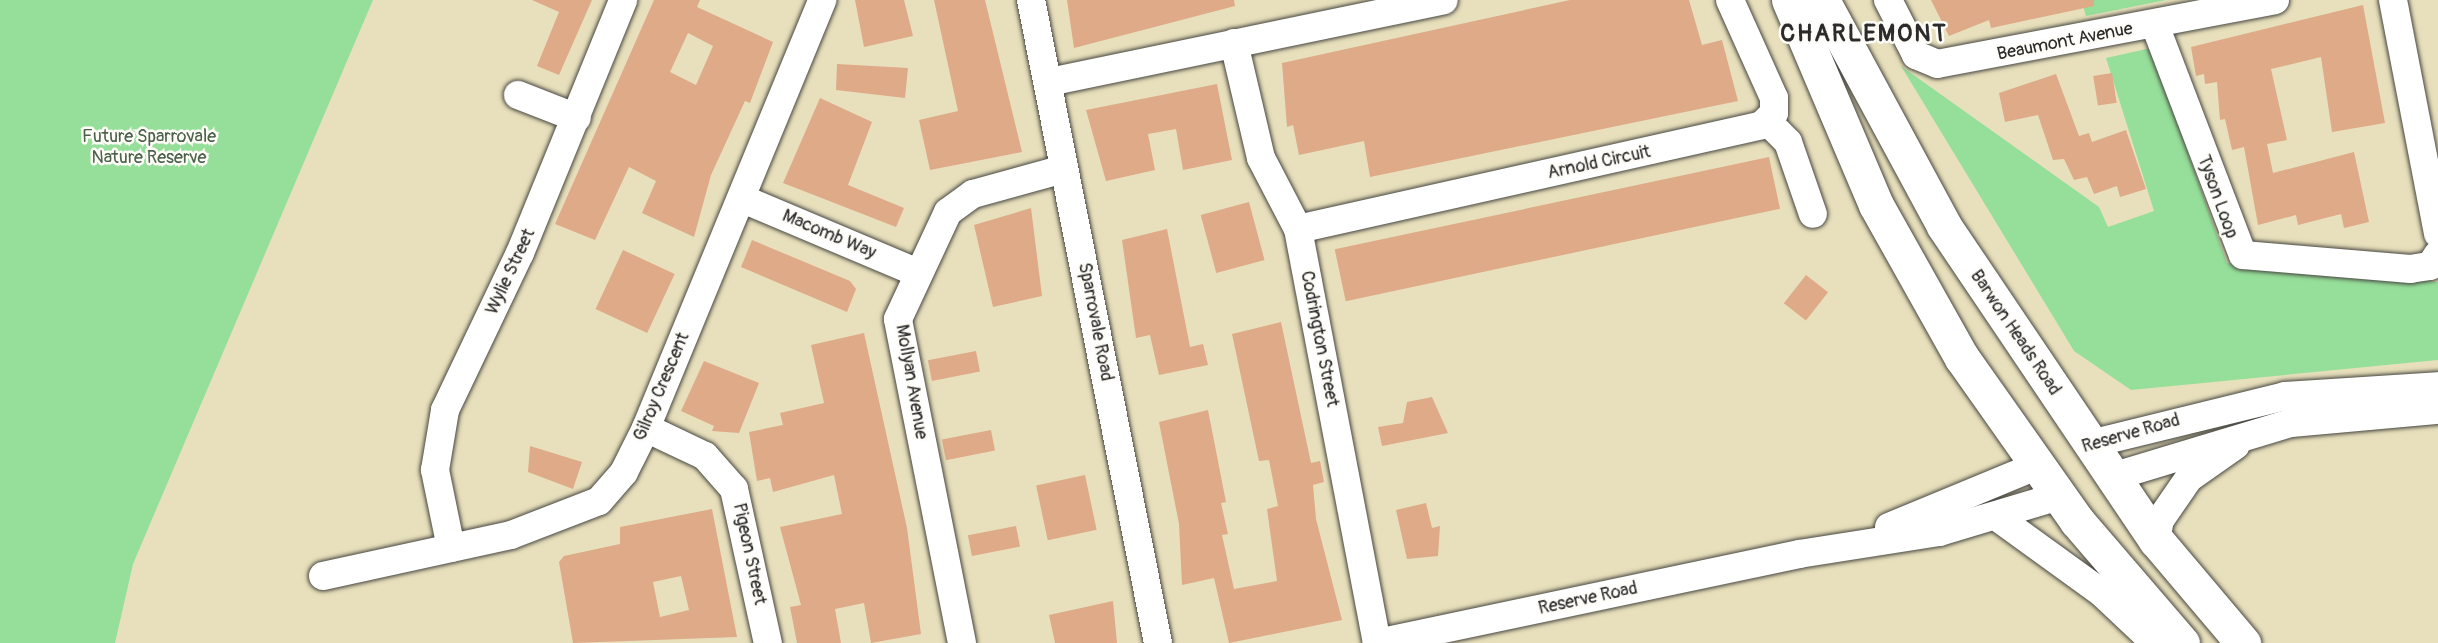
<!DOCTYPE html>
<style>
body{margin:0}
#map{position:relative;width:2438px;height:643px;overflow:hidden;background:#e8e0bc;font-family:Pangolin,sans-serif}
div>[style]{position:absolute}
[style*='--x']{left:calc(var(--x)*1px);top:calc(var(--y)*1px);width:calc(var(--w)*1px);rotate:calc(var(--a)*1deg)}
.green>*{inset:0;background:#96df9a}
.building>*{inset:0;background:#deaa88;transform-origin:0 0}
.roads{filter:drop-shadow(0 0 2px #474641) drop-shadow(0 0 2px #474641)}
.minor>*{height:28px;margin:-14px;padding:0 14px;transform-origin:14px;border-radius:14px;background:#fff}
.major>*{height:35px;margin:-17.5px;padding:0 17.5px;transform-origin:17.5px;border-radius:17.5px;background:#fff}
span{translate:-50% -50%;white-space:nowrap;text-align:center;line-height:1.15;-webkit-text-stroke:5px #fdfcf7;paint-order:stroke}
.street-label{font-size:18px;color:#2b2b2b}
.park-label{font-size:18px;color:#4b614c}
.district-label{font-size:24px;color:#2b2b2b;font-weight:700;letter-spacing:2px}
</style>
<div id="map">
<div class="green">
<i style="clip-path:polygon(0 0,373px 0,133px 564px,115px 643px,0 643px)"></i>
<i style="clip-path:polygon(2081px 0,2166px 0,2086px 16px)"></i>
<i style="clip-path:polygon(2151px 48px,2227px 263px,2438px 282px,2438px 360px,2131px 390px,2074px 351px,1901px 66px,2099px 207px,2108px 227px,2154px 211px,2106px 58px)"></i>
</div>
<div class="building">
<i style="clip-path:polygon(532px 0,592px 0,559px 75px,537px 66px,559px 12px)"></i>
<i style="clip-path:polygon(evenodd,654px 0,700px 0,697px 7px,773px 42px,750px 103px,745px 101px,711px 175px,694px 237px,642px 213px,656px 181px,629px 167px,595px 240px,555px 224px,654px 0,688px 33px,713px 46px,696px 85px,670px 72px,688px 33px)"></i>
<i style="clip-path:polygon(855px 0,904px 0,913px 36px,864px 47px)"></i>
<i style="clip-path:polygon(934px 0,985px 0,1022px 152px,930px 170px,919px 120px,958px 111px)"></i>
<i style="clip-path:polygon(1067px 0,1234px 0,1235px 6px,1074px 48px)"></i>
<i style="clip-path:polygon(1570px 0,1689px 0,1702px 45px,1722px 40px,1738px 101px,1370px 177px,1364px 141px,1299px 155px,1293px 125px,1287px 127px,1282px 63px)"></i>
<i style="clip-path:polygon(1931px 0,2094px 0,2094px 6px,1991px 28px,1989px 20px,1949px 36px)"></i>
<i style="clip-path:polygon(2363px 5px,2385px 123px,2332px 132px,2321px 57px,2271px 69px,2287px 140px,2267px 144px,2273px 173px,2354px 152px,2369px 222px,2344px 228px,2341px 214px,2298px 225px,2296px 215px,2258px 225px,2244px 147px,2232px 150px,2225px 119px,2220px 120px,2217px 82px,2205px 84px,2204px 74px,2196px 76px,2191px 47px)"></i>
<i style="clip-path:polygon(837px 64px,908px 68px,905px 98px,836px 90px)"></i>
<i style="left:2112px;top:73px;width:30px;height:19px;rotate:81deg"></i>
<i style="clip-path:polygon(2056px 74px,2079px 136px,2089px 133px,2092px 142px,2126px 130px,2146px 189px,2120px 197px,2117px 186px,2094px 194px,2087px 177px,2074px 180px,2064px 159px,2053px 160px,2038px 115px,2005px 122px,1999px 93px)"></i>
<i style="clip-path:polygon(1217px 84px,1232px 160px,1183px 170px,1176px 129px,1148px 134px,1155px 170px,1106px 181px,1086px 110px)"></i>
<i style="clip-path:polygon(820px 98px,872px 122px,848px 185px,904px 208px,896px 227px,783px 183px)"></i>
<i style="left:1769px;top:157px;width:53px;height:444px;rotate:78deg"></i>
<i style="left:1249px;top:202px;width:60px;height:50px;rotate:75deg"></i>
<i style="clip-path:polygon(1031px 208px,1042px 296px,993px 307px,974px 225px)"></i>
<i style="clip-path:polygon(1167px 229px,1190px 347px,1203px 344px,1208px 365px,1159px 375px,1150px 335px,1136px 338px,1122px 240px)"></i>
<i style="clip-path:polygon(752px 240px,850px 281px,856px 289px,847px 312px,741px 267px)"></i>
<i style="left:623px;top:250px;width:57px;height:65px;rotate:25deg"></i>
<i style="left:1806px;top:275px;width:28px;height:36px;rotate:38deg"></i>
<i style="clip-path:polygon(1281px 322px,1311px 463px,1320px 461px,1324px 482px,1313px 485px,1316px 519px,1342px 620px,1229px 643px,1214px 578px,1182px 585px,1179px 524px,1159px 422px,1208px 410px,1226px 502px,1221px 503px,1228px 534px,1222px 535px,1234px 589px,1277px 581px,1267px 509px,1278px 506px,1269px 460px,1259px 461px,1232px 334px)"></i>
<i style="clip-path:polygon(864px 333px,907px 528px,921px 634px,871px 643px,864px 603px,835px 609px,841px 643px,797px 643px,790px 607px,801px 605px,780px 527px,842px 514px,834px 475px,773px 492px,770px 478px,757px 481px,749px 432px,783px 425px,780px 413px,824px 403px,811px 345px)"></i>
<i style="left:976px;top:351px;width:21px;height:49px;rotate:79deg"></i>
<i style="clip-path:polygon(704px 361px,759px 383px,739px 433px,712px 431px,714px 426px,681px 411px)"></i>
<i style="clip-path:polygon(1432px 397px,1448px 433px,1382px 446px,1378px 427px,1403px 423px,1407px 402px)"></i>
<i style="left:991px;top:430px;width:21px;height:50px;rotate:79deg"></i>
<i style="clip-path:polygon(530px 446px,582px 462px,573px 489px,528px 472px)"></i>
<i style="left:1085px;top:475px;width:56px;height:50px;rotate:78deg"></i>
<i style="clip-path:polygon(1426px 503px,1432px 528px,1440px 526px,1438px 556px,1407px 559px,1396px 510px)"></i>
<i style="clip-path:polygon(evenodd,712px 509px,737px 637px,573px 643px,559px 562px,564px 556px,620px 544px,620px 527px,712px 509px,681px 576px,689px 610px,660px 617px,653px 582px,681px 576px)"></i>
<i style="left:1016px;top:526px;width:21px;height:49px;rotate:79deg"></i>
<i style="clip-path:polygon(1113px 601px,1117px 643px,1055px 643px,1049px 615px)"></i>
</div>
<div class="roads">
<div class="minor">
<i style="--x:1031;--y:0;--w:655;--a:78.83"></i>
<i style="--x:1888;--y:0;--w:62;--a:63"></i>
<i style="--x:1916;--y:55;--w:23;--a:23"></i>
<i style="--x:1937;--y:64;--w:344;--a:-10.7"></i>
<i style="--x:2393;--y:0;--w:238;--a:79.1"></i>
<i style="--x:2155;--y:25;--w:246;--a:69.1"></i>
<i style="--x:2243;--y:255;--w:168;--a:4.8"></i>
<i style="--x:2410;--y:269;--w:20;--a:-9"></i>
<i style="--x:2430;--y:266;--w:14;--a:-56"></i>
<i style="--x:1234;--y:43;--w:118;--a:76.8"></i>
<i style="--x:1261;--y:158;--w:80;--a:62.5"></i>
<i style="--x:1298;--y:229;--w:421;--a:79.2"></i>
<i style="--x:1049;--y:82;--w:403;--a:-11.7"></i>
<i style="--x:518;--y:95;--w:63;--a:21.3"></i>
<i style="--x:1768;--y:122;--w:28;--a:45"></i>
<i style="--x:1788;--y:142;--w:76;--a:70.9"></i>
<i style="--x:743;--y:199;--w:188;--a:22.9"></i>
<i style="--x:1298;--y:229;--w:476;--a:-12.6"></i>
<i style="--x:1762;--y:125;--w:17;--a:-45"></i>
<i style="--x:1774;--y:113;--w:15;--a:-90"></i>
<i style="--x:1774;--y:98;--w:107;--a:-114.2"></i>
<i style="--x:646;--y:428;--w:65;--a:25.4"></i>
<i style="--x:705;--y:456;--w:44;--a:48.7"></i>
<i style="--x:734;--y:489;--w:158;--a:77.6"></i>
<i style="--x:2090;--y:444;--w:201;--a:-13.8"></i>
<i style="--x:2285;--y:396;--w:153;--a:-3.7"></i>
<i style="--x:2112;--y:477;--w:187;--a:-16.8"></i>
<i style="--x:2291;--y:423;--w:148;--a:-5.1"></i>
<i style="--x:1997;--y:517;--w:130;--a:35.9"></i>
<i style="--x:2102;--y:593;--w:73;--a:43.3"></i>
<i style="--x:1889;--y:527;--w:159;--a:-22.5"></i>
<i style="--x:2156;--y:540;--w:20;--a:-79"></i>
<i style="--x:2160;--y:520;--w:51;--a:-55.4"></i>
<i style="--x:2189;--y:478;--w:57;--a:-35.1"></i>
<i style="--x:451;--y:548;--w:80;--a:-101.6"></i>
<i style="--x:435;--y:470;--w:61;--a:-80.5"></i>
<i style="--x:445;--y:410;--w:174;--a:-64.5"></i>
<i style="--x:520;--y:253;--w:273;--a:-67.8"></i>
<i style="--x:323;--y:576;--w:192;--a:-12.3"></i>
<i style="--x:511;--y:535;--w:94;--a:-21.1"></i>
<i style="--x:599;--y:501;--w:38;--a:-49"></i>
<i style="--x:624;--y:472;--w:49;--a:-63.4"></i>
<i style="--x:646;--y:428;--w:463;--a:-67.6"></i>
<i style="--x:962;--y:643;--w:330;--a:-101.2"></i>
<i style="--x:898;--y:319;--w:118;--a:-65"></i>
<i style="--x:948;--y:212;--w:31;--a:-36"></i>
<i style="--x:973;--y:194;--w:94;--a:-15.4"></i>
<i style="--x:1377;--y:643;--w:431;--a:-11.9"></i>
<i style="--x:1799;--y:554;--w:142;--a:-8.9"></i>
<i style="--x:1939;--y:532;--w:125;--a:-16.7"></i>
</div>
<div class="major">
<i style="--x:1789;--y:0;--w:223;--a:67"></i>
<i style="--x:1876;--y:205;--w:176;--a:60.7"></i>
<i style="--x:1962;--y:358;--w:199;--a:54.8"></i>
<i style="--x:2077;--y:521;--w:161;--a:49.3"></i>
<i style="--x:1822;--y:0;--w:257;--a:61.6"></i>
<i style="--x:1944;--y:226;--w:379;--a:56"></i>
<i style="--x:2156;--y:540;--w:135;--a:49.8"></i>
</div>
</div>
<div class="street-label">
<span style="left:2065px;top:42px;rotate:-11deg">Beaumont Avenue</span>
<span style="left:1599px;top:163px;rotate:-12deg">Arnold Circuit</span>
<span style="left:2217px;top:197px;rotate:70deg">Tyson Loop</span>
<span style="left:829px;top:235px;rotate:23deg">Macomb Way</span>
<span style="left:511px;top:272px;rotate:-65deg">Wylie Street</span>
<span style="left:1095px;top:322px;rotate:79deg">Sparrovale Road</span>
<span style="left:2015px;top:333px;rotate:56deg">Barwon Heads Road</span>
<span style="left:1319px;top:339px;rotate:79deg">Codrington Street</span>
<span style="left:911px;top:382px;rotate:80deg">Mollyan Avenue</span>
<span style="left:662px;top:387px;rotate:-67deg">Gilroy Crescent</span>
<span style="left:2131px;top:434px;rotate:-16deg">Reserve Road</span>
<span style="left:749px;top:554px;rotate:78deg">Pigeon Street</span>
<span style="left:1588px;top:599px;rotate:-12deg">Reserve Road</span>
</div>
<div class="park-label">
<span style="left:149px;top:148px">Future Sparrovale<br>Nature Reserve</span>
</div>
<div class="district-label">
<span style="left:1864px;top:34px">CHARLEMONT</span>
</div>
</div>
